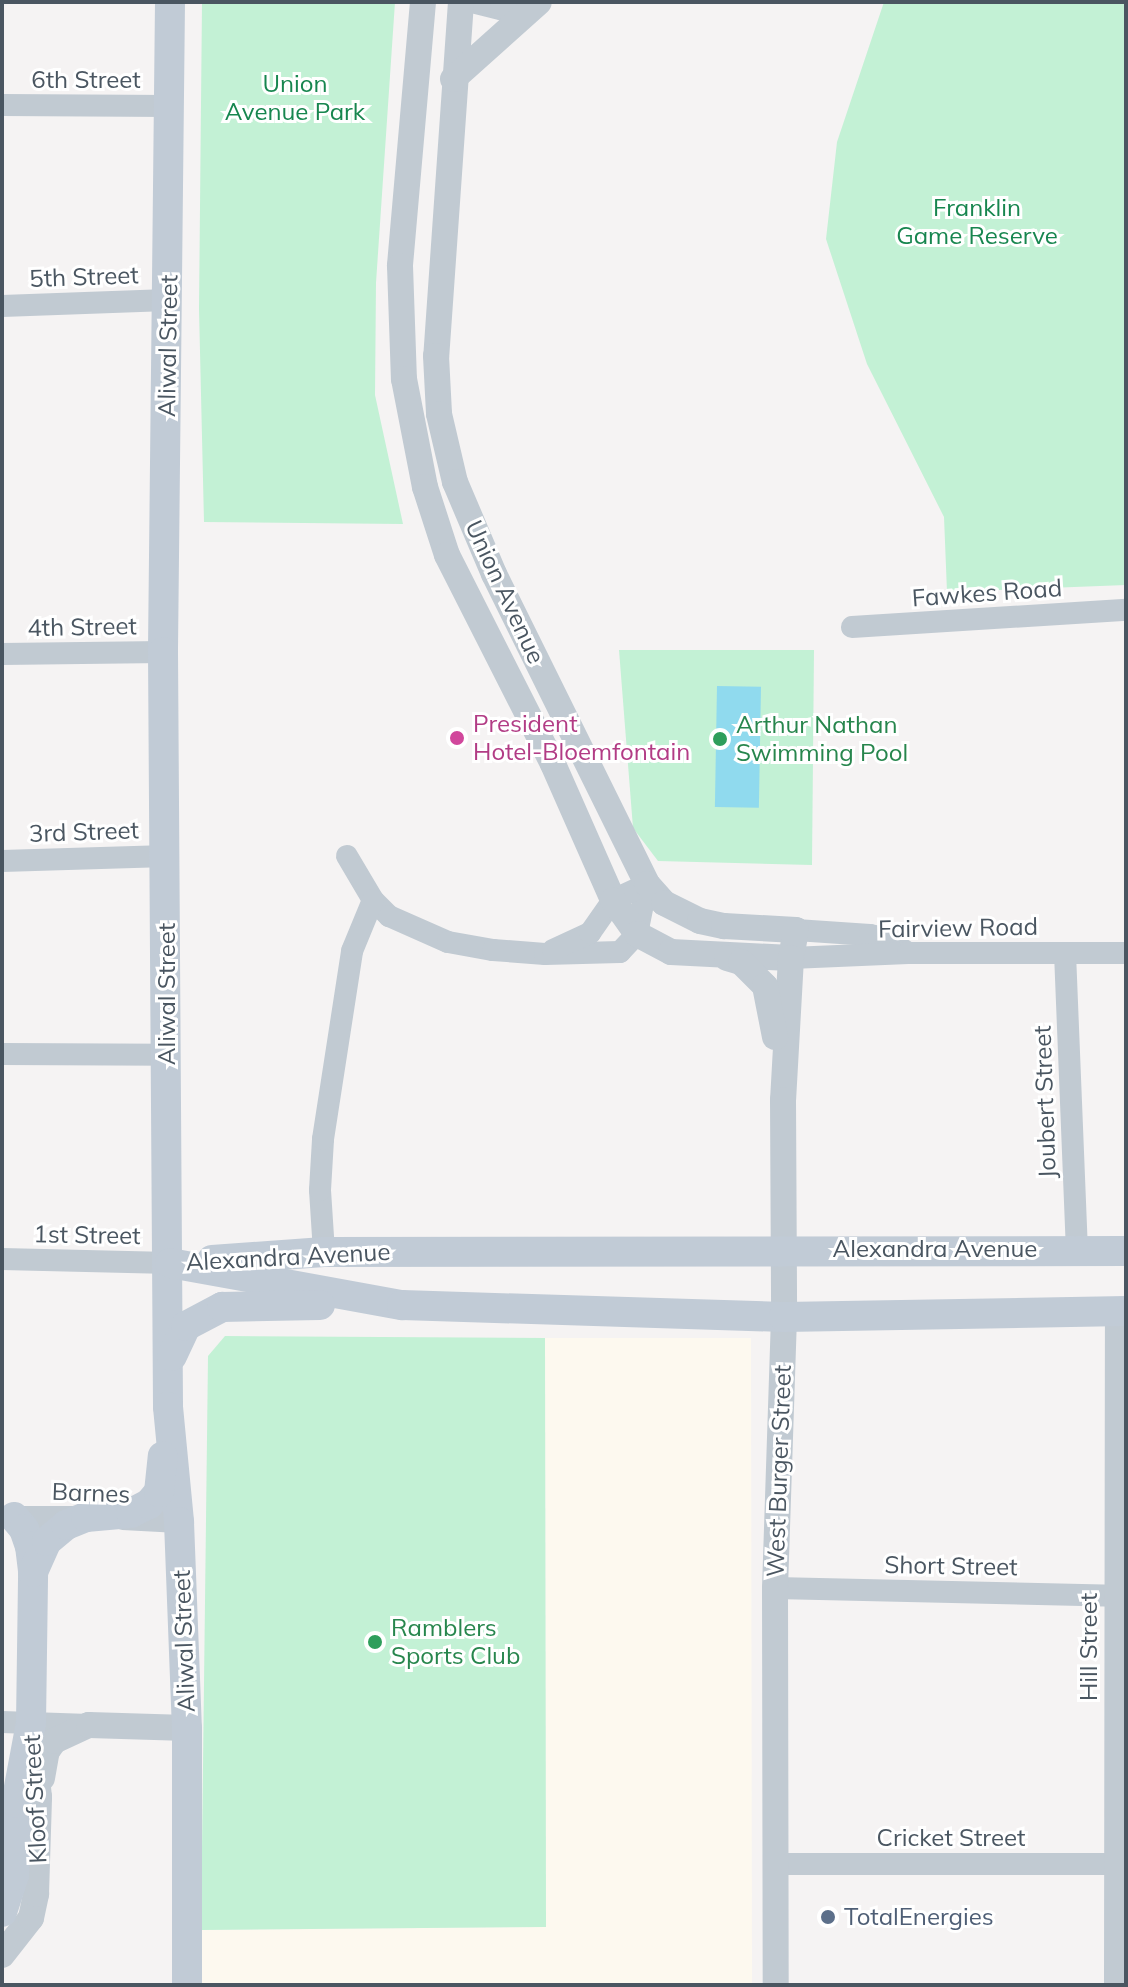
<!DOCTYPE html>
<style>
body{margin:0}
#map{position:relative;width:1128px;height:1987px;overflow:hidden;background:#f5f3f3;font-family:Mulish,sans-serif}
div>[style]{position:absolute}
[style*='--x']{left:calc(var(--x)*1px);top:calc(var(--y)*1px);width:calc(var(--w)*1px);rotate:calc(var(--a)*1deg)}
.commercial>*{inset:0;background:#fdf9ef}
.green>*{inset:0;background:#c3f1d5}
.water>*{inset:0;background:#90daee;transform-origin:0 0}
.minor>*{height:22px;margin:-11px;padding:0 11px;transform-origin:11px;border-radius:11px;background:#c1cad2}
.tertiary>*{height:26px;margin:-13px;padding:0 13px;transform-origin:13px;border-radius:13px;background:#c1cad2}
.secondary>*{height:30px;margin:-15px;padding:0 15px;transform-origin:15px;border-radius:15px;background:#c1cbd6}
.dots>*{width:22px;height:22px;translate:-50% -50%;box-sizing:border-box;border:4px solid #fff;border-radius:50%}
span{translate:-50% -50%;white-space:nowrap;text-align:center;line-height:1.15;-webkit-text-stroke:6px #fff;paint-order:stroke}
.street-label{font-size:24px;color:#4a5661}
.park-label{font-size:24px;color:#17864f}
.hotel-label{font-size:24px;color:#b23c85}
.left{translate:0 -50%;text-align:left}
.leisure-label{font-size:24px;color:#27864d}
.service-label{font-size:24px;color:#4e5e75}
.frame{position:absolute;inset:0;border:4px solid #4a5661;pointer-events:none}
</style>
<div id="map">
<div class="commercial">
<i style="clip-path:polygon(545px 1338px,751px 1338px,752px 1985px,201px 1985px,201px 1930px,546px 1927px)"></i>
</div>
<div class="green">
<i style="clip-path:polygon(202px 2px,395px 2px,376px 283px,375px 395px,403px 524px,204px 522px,199px 309px)"></i>
<i style="clip-path:polygon(884px 2px,1126px 2px,1126px 585px,947px 592px,944px 517px,867px 364px,826px 239px,837px 142px)"></i>
<i style="clip-path:polygon(619px 650px,814px 650px,812px 865px,658px 861px,633px 828px)"></i>
<i style="clip-path:polygon(225px 1336px,545px 1338px,546px 1927px,201px 1930px,208px 1356px)"></i>
</div>
<div class="water">
<i style="left:717px;top:686px;width:44px;height:121px;rotate:1deg"></i>
</div>
<div class="minor">
<i style="--x:472;--y:2;--w:30;--a:14"></i>
<i style="--x:501;--y:9;--w:31;--a:-13"></i>
<i style="--x:2;--y:105;--w:168;--a:0.3"></i>
<i style="--x:2;--y:306;--w:166;--a:-2.1"></i>
<i style="--x:852;--y:627;--w:275;--a:-3.6"></i>
<i style="--x:2;--y:654;--w:161;--a:-0.7"></i>
<i style="--x:347;--y:856;--w:51;--a:59.4"></i>
<i style="--x:373;--y:900;--w:23;--a:45"></i>
<i style="--x:389;--y:916;--w:64;--a:23.8"></i>
<i style="--x:448;--y:942;--w:46;--a:10.1"></i>
<i style="--x:493;--y:950;--w:52;--a:4.4"></i>
<i style="--x:545;--y:954;--w:75;--a:-1.5"></i>
<i style="--x:620;--y:952;--w:25;--a:-47"></i>
<i style="--x:637;--y:934;--w:51;--a:-78.7"></i>
<i style="--x:2;--y:861;--w:165;--a:-1.7"></i>
<i style="--x:796;--y:930;--w:74;--a:3.9"></i>
<i style="--x:870;--y:935;--w:16;--a:11"></i>
<i style="--x:886;--y:938;--w:27;--a:34"></i>
<i style="--x:553;--y:950;--w:41;--a:-24.7"></i>
<i style="--x:590;--y:933;--w:40;--a:-55.1"></i>
<i style="--x:613;--y:900;--w:38;--a:-25"></i>
<i style="--x:1065;--y:953;--w:296;--a:87.7"></i>
<i style="--x:791;--y:958;--w:117;--a:-2.4"></i>
<i style="--x:908;--y:953;--w:218;--a:0"></i>
<i style="--x:2;--y:1054;--w:165;--a:0.3"></i>
<i style="--x:324;--y:1252;--w:62;--a:-93.7"></i>
<i style="--x:320;--y:1190;--w:51;--a:-86.6"></i>
<i style="--x:323;--y:1139;--w:190;--a:-81.2"></i>
<i style="--x:352;--y:951;--w:55;--a:-67.6"></i>
<i style="--x:2;--y:1259;--w:168;--a:1.4"></i>
<i style="--x:3;--y:1517;--w:78;--a:0"></i>
<i style="--x:123;--y:1519;--w:56;--a:3.1"></i>
<i style="--x:775;--y:1588;--w:351;--a:1.3"></i>
<i style="--x:2;--y:1722;--w:87;--a:2"></i>
<i style="--x:777;--y:1864;--w:349;--a:0"></i>
<i style="--x:1115;--y:1985;--w:676;--a:-89.92"></i>
</div>
<div class="tertiary">
<i style="--x:423;--y:2;--w:265;--a:95"></i>
<i style="--x:400;--y:266;--w:113;--a:88"></i>
<i style="--x:404;--y:379;--w:110;--a:79"></i>
<i style="--x:425;--y:487;--w:71;--a:72.1"></i>
<i style="--x:447;--y:555;--w:234;--a:63.1"></i>
<i style="--x:553;--y:764;--w:149;--a:66.2"></i>
<i style="--x:613;--y:900;--w:42;--a:54.8"></i>
<i style="--x:637;--y:934;--w:38;--a:28"></i>
<i style="--x:671;--y:952;--w:120;--a:2.9"></i>
<i style="--x:461;--y:2;--w:355;--a:94"></i>
<i style="--x:436;--y:356;--w:58;--a:87"></i>
<i style="--x:439;--y:414;--w:70;--a:76.8"></i>
<i style="--x:455;--y:482;--w:100;--a:67"></i>
<i style="--x:494;--y:574;--w:346;--a:63.7"></i>
<i style="--x:647;--y:884;--w:25;--a:48"></i>
<i style="--x:664;--y:903;--w:40;--a:26.6"></i>
<i style="--x:700;--y:921;--w:25;--a:12"></i>
<i style="--x:724;--y:926;--w:72;--a:3.2"></i>
<i style="--x:796;--y:930;--w:28;--a:100"></i>
<i style="--x:791;--y:958;--w:142;--a:93.2"></i>
<i style="--x:783;--y:1100;--w:217;--a:89.7"></i>
<i style="--x:784;--y:1317;--w:271;--a:91.9"></i>
<i style="--x:775;--y:1588;--w:397;--a:89.9"></i>
<i style="--x:453;--y:79;--w:115;--a:-41.8"></i>
<i style="--x:727;--y:958;--w:15;--a:16"></i>
<i style="--x:741;--y:962;--w:34;--a:45"></i>
<i style="--x:765;--y:986;--w:52;--a:78.9"></i>
<i style="--x:42;--y:1778;--w:27;--a:-80"></i>
<i style="--x:47;--y:1751;--w:12;--a:-55"></i>
<i style="--x:54;--y:1741;--w:38;--a:-25"></i>
<i style="--x:89;--y:1725;--w:98;--a:1.8"></i>
<i style="--x:2;--y:1955;--w:47;--a:-51.9"></i>
<i style="--x:31;--y:1918;--w:25;--a:-78"></i>
<i style="--x:36;--y:1894;--w:97;--a:-88.2"></i>
<i style="--x:39;--y:1797;--w:54;--a:-96.3"></i>
</div>
<div class="secondary">
<i style="--x:170;--y:2;--w:650;--a:90.62"></i>
<i style="--x:163;--y:652;--w:755;--a:89.62"></i>
<i style="--x:168;--y:1407;--w:116;--a:84.5"></i>
<i style="--x:179;--y:1522;--w:206;--a:87.8"></i>
<i style="--x:187;--y:1728;--w:257;--a:90"></i>
<i style="--x:212;--y:1260;--w:112;--a:-4.1"></i>
<i style="--x:324;--y:1252;--w:802;--a:-0.07"></i>
<i style="--x:170;--y:1263;--w:236;--a:10.3"></i>
<i style="--x:402;--y:1305;--w:382;--a:1.8"></i>
<i style="--x:784;--y:1317;--w:342;--a:-1"></i>
<i style="--x:172;--y:1356;--w:33;--a:-65"></i>
<i style="--x:186;--y:1326;--w:41;--a:-27.8"></i>
<i style="--x:222;--y:1307;--w:98;--a:-1.2"></i>
<i style="--x:14;--y:1517;--w:16;--a:50"></i>
<i style="--x:24;--y:1529;--w:18;--a:71"></i>
<i style="--x:30;--y:1546;--w:26;--a:83"></i>
<i style="--x:2;--y:1912;--w:38;--a:-72"></i>
<i style="--x:14;--y:1876;--w:73;--a:-88.4"></i>
<i style="--x:16;--y:1803;--w:81;--a:-79.4"></i>
<i style="--x:31;--y:1723;--w:151;--a:-89.2"></i>
<i style="--x:33;--y:1572;--w:34;--a:-66"></i>
<i style="--x:47;--y:1541;--w:25;--a:-40"></i>
<i style="--x:66;--y:1525;--w:22;--a:-22"></i>
<i style="--x:86;--y:1517;--w:45;--a:-5.1"></i>
<i style="--x:131;--y:1513;--w:20;--a:-27"></i>
<i style="--x:149;--y:1504;--w:16;--a:-50"></i>
<i style="--x:159;--y:1492;--w:36;--a:-84"></i>
</div>
<div class="dots">
<i style="left:457px;top:738px;background:#d1479c"></i>
<i style="left:720px;top:739px;background:#2e9e5b"></i>
<i style="left:375px;top:1642px;background:#2e9e5b"></i>
<i style="left:828px;top:1917px;background:#5c6f8a"></i>
</div>
<div class="street-label">
<span style="left:86px;top:80px">6th Street</span>
<span style="left:84px;top:277px;rotate:-2deg">5th Street</span>
<span style="left:168px;top:346px;rotate:-89deg">Aliwal Street</span>
<span style="left:505px;top:592px;rotate:65deg">Union Avenue</span>
<span style="left:987px;top:593px;rotate:-4deg">Fawkes Road</span>
<span style="left:82px;top:627px;rotate:-1deg">4th Street</span>
<span style="left:84px;top:832px;rotate:-2deg">3rd Street</span>
<span style="left:958px;top:928px;rotate:-1deg">Fairview Road</span>
<span style="left:167px;top:994px;rotate:-90deg">Aliwal Street</span>
<span style="left:1045px;top:1102px;rotate:-92deg">Joubert Street</span>
<span style="left:87px;top:1235px;rotate:1deg">1st Street</span>
<span style="left:935px;top:1249px">Alexandra Avenue</span>
<span style="left:288px;top:1257px;rotate:-3deg">Alexandra Avenue</span>
<span style="left:779px;top:1471px;rotate:-88deg">West Burger Street</span>
<span style="left:91px;top:1493px;rotate:2deg">Barnes</span>
<span style="left:951px;top:1566px;rotate:1deg">Short Street</span>
<span style="left:184px;top:1641px;rotate:-92deg">Aliwal Street</span>
<span style="left:1089px;top:1647px;rotate:-90deg">Hill Street</span>
<span style="left:35px;top:1799px;rotate:-93deg">Kloof Street</span>
<span style="left:951px;top:1838px">Cricket Street</span>
</div>
<div class="park-label">
<span style="left:295px;top:98px">Union<br>Avenue Park</span>
<span style="left:977px;top:222px">Franklin<br>Game Reserve</span>
</div>
<div class="hotel-label">
<span class="left" style="left:473px;top:738px">President<br>Hotel-Bloemfontain</span>
</div>
<div class="leisure-label">
<span class="left" style="left:736px;top:739px">Arthur Nathan<br>Swimming Pool</span>
<span class="left" style="left:391px;top:1642px">Ramblers<br>Sports Club</span>
</div>
<div class="service-label">
<span class="left" style="left:844px;top:1917px">TotalEnergies</span>
</div>
<div class="frame"></div>
</div>
